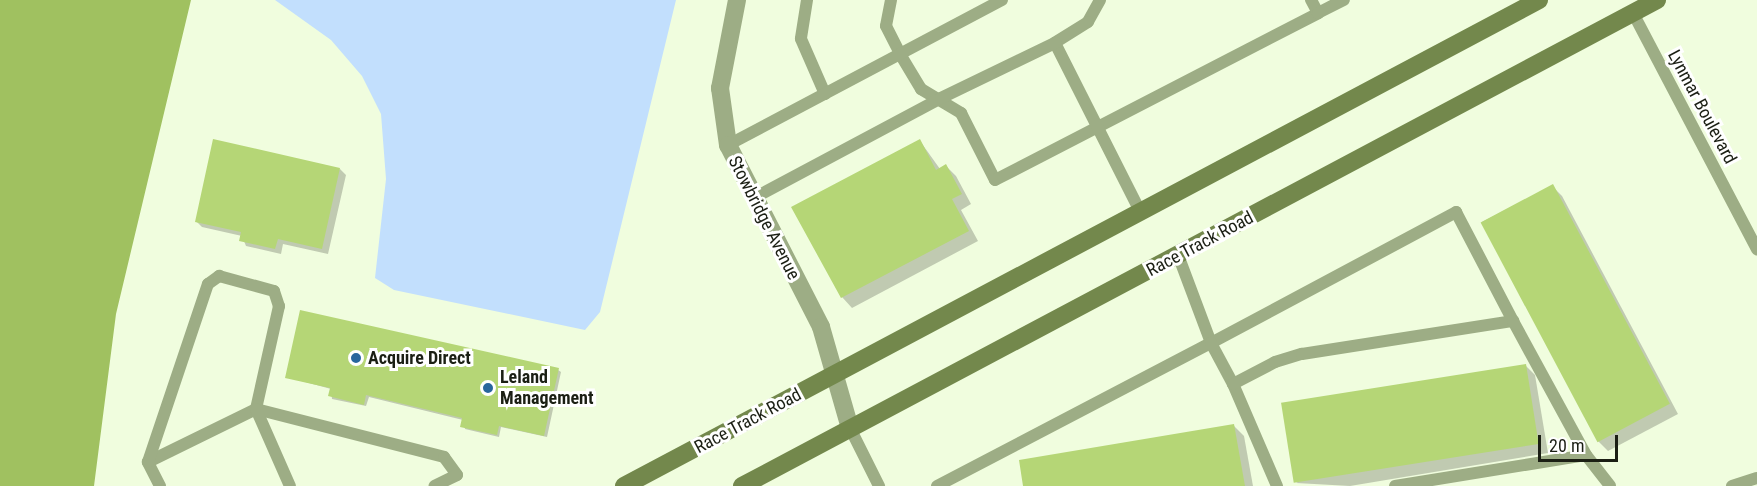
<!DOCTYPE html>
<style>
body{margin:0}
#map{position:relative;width:1757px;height:486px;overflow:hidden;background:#f0fdde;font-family:"Roboto Condensed",sans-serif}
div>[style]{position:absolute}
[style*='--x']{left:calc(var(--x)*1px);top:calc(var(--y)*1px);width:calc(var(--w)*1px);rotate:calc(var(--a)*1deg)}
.forest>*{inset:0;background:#a0c160}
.water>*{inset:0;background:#c2dffd}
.shadow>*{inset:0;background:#0003}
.building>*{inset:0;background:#b5d676;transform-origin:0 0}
.lane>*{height:12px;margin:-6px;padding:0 6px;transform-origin:6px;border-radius:6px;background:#9dad85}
.street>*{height:18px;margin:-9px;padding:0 9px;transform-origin:9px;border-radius:9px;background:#9dad85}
.secondary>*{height:18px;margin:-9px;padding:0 9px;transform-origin:9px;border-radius:9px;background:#73884c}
.dots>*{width:16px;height:16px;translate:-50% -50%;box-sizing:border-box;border:3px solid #fff;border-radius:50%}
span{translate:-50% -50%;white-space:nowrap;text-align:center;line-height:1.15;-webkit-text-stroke:6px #fff;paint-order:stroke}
.street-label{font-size:18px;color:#1b1f14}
.poi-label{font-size:18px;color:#1b1f14;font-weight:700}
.left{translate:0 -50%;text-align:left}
.scale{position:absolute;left:1538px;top:435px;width:80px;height:27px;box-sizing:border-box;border:3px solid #1b1f14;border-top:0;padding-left:8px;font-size:18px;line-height:21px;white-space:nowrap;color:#1b1f14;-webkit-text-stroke:4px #fff;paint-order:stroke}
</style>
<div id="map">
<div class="forest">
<i style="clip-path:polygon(0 0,191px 0,116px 314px,94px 486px,0 486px)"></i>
</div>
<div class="water">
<i style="clip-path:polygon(275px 0,676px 0,600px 312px,585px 330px,394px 290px,375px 278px,386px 179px,381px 114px,362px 76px,331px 40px)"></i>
</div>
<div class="shadow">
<i style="clip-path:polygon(920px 141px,940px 169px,946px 166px,956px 176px,971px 204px,961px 210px,978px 241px,852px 308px,842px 297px,793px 207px)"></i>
<i style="clip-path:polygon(340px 169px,346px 175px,328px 254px,283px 244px,281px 254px,246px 246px,242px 236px,202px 227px,196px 221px)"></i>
<i style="clip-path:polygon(1552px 186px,1562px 196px,1678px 414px,1608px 451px,1598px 441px,1482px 222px)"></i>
<i style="clip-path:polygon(1525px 365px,1535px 375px,1548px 453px,1350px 486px,1296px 483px)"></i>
<i style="clip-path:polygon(558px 370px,561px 372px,547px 437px,501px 427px,499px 437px,465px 429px,463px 420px,369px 397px,366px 406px,332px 399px,331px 389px,287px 377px)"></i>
<i style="clip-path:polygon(1234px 426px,1244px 436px,1253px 486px,1024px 486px)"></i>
</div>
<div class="building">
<i style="clip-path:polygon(213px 139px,340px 168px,322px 249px,278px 239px,275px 249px,239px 241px,241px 232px,195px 222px)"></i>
<i style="clip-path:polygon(920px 139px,936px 170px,946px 164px,962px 194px,952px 199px,969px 231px,841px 298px,791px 207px)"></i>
<i style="left:1553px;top:184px;width:249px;height:82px;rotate:62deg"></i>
<i style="clip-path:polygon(300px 310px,559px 368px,544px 436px,499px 426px,497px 435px,460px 427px,462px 418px,366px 395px,364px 405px,328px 396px,330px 388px,285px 378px)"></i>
<i style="left:1526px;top:364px;width:81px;height:248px;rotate:81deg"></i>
<i style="clip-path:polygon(1234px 424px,1245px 486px,1023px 486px,1019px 460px)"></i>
</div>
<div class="lane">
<i style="--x:807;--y:0;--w:39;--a:99"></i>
<i style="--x:801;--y:39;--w:60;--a:66.4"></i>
<i style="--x:891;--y:0;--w:26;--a:101"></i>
<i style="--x:886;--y:26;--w:31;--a:63"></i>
<i style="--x:900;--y:54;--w:41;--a:59"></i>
<i style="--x:921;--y:89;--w:47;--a:31"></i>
<i style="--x:961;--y:113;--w:75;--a:63.1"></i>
<i style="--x:995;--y:180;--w:364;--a:-27.3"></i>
<i style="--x:1318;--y:13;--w:15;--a:-118"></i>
<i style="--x:1100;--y:0;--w:25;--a:119"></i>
<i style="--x:1088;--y:22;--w:39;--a:148"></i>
<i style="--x:1055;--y:43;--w:188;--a:63.2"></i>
<i style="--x:1318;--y:13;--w:29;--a:-27"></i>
<i style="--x:1633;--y:13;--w:267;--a:62.3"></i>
<i style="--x:728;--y:145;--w:310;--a:-27.9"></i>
<i style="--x:752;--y:199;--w:214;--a:-28.1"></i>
<i style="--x:941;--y:98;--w:127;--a:-25.8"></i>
<i style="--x:1178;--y:255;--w:94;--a:69.4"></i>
<i style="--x:1211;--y:343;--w:278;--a:-28.1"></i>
<i style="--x:1456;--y:212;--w:123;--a:62.4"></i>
<i style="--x:850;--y:428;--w:65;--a:63.4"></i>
<i style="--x:148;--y:462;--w:120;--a:-26.1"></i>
<i style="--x:256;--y:409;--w:194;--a:14.3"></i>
<i style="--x:444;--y:457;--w:22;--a:54"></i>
<i style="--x:457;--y:475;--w:25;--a:154"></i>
<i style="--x:160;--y:486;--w:27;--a:-117"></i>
<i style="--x:148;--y:462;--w:188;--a:-71.4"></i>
<i style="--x:208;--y:284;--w:14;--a:-36"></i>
<i style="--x:219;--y:276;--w:57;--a:15.3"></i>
<i style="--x:274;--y:291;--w:16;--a:72"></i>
<i style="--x:279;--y:306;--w:106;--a:102.6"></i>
<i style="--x:256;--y:409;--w:84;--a:66.2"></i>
<i style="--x:937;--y:486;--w:309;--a:-27.6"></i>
<i style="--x:1211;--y:343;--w:47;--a:61.8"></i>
<i style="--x:1277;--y:486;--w:111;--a:-113.3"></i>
<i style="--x:1233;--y:384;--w:47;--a:-27.6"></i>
<i style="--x:1275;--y:362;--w:28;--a:-17"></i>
<i style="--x:1302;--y:354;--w:214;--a:-8.9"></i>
<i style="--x:1513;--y:321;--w:153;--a:61.4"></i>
<i style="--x:1395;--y:486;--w:193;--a:-9.2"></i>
<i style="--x:1586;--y:455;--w:39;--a:52"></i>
<i style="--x:1732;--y:486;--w:26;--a:-18"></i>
</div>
<div class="street">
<i style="--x:737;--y:0;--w:90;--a:100.9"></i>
<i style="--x:720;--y:88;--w:58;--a:82"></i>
<i style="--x:728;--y:145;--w:204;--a:62.9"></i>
<i style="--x:821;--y:327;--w:105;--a:74"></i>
</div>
<div class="secondary">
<i style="--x:624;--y:486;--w:1036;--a:-27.97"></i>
<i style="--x:742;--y:486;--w:1036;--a:-27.97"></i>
</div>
<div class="dots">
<i style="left:356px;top:358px;background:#28669d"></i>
<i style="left:488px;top:388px;background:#28669d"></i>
</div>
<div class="street-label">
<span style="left:1702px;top:107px;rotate:62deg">Lynmar Boulevard</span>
<span style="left:764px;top:218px;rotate:63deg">Stowbridge Avenue</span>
<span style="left:1200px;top:244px;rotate:-28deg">Race Track Road</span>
<span style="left:748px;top:421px;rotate:-28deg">Race Track Road</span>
</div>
<div class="poi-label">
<span class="left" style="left:368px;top:358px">Acquire Direct</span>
<span class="left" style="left:500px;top:388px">Leland<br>Management</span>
</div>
<div class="scale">20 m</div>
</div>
